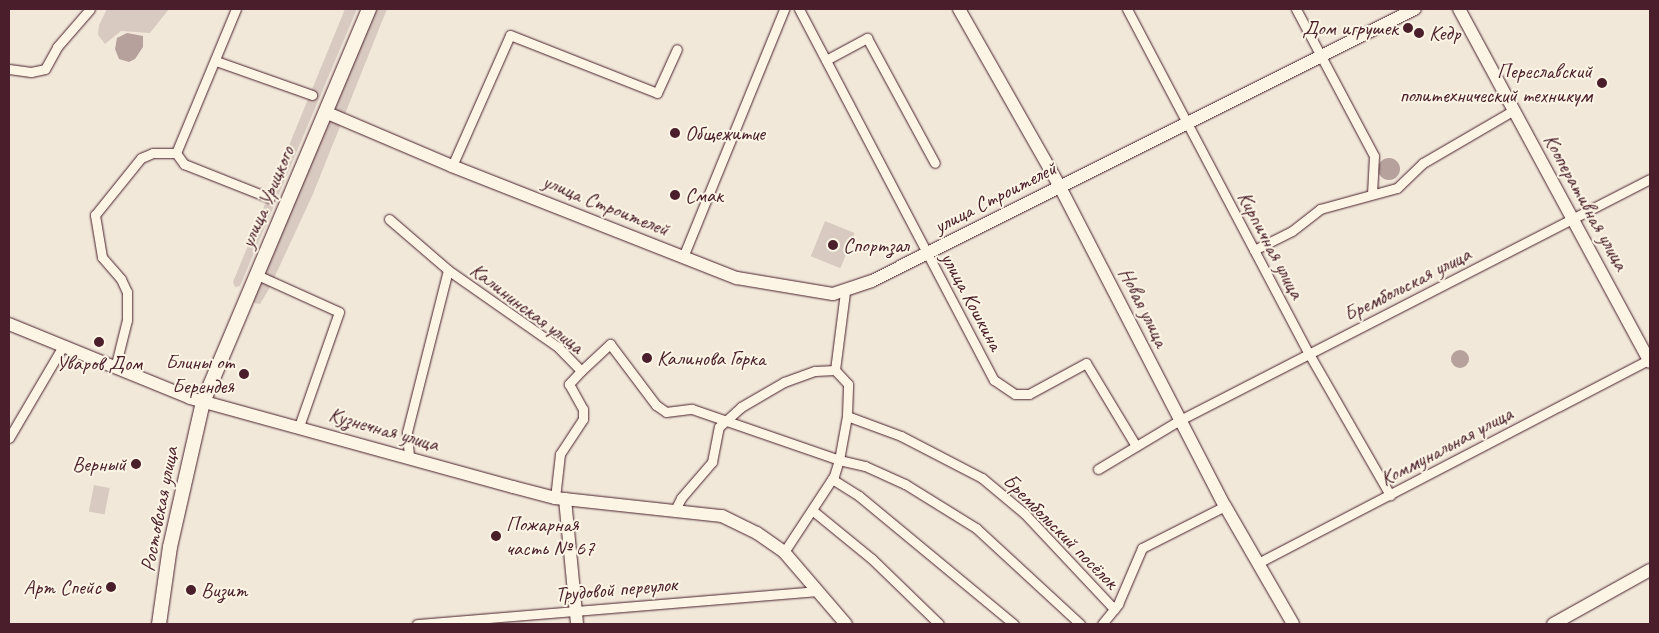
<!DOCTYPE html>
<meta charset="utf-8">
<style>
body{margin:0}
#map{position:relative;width:1659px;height:633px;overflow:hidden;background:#f1e8da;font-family:Caveat,sans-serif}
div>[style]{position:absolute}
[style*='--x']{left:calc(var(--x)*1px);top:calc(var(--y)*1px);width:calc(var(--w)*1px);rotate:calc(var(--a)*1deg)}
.green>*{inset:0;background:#d8cac0;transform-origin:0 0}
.water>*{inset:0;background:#b6a19c}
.round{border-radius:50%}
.roads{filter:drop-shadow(0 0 1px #4a1f2b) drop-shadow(0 0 1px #4a1f2b)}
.street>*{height:9px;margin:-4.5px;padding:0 4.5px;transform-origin:4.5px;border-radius:4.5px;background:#fcf5e5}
.secondary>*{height:12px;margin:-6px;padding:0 6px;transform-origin:6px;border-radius:6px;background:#fcf5e5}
.primary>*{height:14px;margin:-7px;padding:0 7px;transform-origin:7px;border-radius:7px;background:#fcf5e5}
.dots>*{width:14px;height:14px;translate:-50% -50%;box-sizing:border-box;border:2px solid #fcf5e5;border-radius:50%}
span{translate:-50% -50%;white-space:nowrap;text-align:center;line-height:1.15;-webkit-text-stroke:4px #fcf5e5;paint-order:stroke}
.poi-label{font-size:21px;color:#4a1f2b}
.right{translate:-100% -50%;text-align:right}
.left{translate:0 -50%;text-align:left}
.street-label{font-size:21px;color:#4a1f2b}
.frame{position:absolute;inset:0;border:10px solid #4a1f2b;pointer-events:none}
</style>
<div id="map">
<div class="green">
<i style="clip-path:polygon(107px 9px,169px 9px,150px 33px,121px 31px,105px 44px,98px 35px,99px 25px)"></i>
<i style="clip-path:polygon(345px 9px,357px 9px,240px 286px,235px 287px,233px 282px)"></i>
<i style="clip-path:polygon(376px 9px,387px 9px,313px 194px,269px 289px,260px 304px,254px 303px,253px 298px)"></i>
<i style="left:825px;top:221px;width:32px;height:38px;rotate:22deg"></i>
<i style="left:94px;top:485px;width:16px;height:27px;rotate:11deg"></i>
</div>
<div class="water">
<i style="clip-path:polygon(127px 33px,143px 36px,143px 47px,135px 59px,129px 62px,119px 59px,115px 49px,117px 38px)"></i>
<i class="round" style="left:1378px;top:158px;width:22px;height:22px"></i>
<i class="round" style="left:1451px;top:350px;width:18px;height:18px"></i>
</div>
<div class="roads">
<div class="street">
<i style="--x:799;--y:9;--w:419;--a:62.3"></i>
<i style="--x:994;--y:380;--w:25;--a:34"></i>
<i style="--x:1015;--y:394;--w:14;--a:0"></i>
<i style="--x:1029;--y:394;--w:65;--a:-28.5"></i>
<i style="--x:1086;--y:363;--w:97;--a:58.9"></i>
<i style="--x:1127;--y:9;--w:390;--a:62.2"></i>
<i style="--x:1309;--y:354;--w:163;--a:60.1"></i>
<i style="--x:1296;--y:9;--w:166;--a:62"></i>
<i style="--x:1374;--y:156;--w:38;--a:93"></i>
<i style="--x:826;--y:60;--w:47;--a:-28.2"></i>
<i style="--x:867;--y:38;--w:142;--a:61.5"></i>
<i style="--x:216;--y:61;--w:102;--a:19.5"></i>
<i style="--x:9;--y:69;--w:22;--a:8"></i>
<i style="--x:31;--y:72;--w:14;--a:-12"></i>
<i style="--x:45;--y:69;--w:25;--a:-61"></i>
<i style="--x:57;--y:47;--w:50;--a:-49"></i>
<i style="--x:176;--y:153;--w:14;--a:54"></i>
<i style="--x:184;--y:164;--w:92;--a:21.6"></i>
<i style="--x:452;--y:166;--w:143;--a:-66.1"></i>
<i style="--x:510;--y:35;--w:158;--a:21.5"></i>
<i style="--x:657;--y:93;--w:48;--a:-65.6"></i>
<i style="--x:389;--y:219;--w:78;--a:40.8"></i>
<i style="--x:448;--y:270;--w:134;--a:35"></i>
<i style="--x:558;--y:347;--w:33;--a:46"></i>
<i style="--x:581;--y:371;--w:18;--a:133"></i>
<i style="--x:569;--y:384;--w:29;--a:61"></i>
<i style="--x:583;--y:409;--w:10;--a:90"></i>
<i style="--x:583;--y:419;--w:42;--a:123.3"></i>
<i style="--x:560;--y:454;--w:44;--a:96.5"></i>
<i style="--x:1254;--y:250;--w:42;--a:-26.6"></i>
<i style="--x:1292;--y:231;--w:36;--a:-38"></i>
<i style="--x:1320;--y:209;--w:80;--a:-15.3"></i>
<i style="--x:1397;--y:188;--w:36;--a:-44"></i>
<i style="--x:1423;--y:163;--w:105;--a:-30.2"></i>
<i style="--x:683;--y:257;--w:268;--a:-67.8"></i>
<i style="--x:255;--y:274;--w:92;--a:24.3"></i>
<i style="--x:339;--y:312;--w:121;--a:109.3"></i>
<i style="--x:115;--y:368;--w:49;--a:-76"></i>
<i style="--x:127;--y:320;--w:28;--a:-90"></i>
<i style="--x:127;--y:292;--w:14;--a:-115"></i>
<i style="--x:121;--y:279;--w:29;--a:-131"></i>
<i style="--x:102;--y:257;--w:43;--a:-99.5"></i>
<i style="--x:95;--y:215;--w:73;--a:-51.1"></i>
<i style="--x:141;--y:158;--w:13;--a:-23"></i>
<i style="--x:153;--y:153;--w:23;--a:0"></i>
<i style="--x:176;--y:153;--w:156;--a:-67.4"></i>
<i style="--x:581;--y:371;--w:40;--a:-43"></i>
<i style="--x:610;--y:344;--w:76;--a:53"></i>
<i style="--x:656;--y:405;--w:12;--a:35"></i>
<i style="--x:666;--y:412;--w:26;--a:-7"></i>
<i style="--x:692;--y:409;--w:156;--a:19.1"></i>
<i style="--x:839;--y:460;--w:27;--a:13"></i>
<i style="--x:865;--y:466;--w:44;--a:24.2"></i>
<i style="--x:905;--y:484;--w:84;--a:31.8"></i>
<i style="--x:976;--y:528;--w:142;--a:42.7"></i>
<i style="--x:847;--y:416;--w:58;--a:20.3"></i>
<i style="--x:901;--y:436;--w:91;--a:27.4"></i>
<i style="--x:982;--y:478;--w:55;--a:39.8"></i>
<i style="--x:1024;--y:513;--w:132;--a:46.8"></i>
<i style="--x:9;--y:438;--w:107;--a:-59.6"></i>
<i style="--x:409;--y:456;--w:24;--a:-95"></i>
<i style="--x:407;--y:432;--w:167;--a:-75.8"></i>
<i style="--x:1098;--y:469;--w:96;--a:-30.9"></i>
<i style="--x:1180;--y:420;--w:528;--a:-27.15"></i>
<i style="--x:832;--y:479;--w:32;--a:32"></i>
<i style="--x:859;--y:496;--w:201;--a:39.6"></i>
<i style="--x:675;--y:510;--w:13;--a:-63"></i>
<i style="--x:681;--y:498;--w:48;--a:-49.3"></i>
<i style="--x:712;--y:462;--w:36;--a:-79"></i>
<i style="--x:719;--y:427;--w:30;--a:-42"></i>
<i style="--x:741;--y:407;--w:50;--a:-30.2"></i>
<i style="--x:784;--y:382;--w:33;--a:-20"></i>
<i style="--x:815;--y:371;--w:20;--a:-3"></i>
<i style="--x:812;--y:510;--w:77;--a:39.2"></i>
<i style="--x:872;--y:559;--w:93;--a:44.1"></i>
<i style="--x:784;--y:552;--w:91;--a:-56.7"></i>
<i style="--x:834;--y:476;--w:17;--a:-73"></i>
<i style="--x:839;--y:460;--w:45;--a:-79.7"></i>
<i style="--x:847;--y:416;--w:32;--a:-88"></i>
<i style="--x:848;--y:384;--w:19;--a:-133"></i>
<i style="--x:835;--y:370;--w:79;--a:-82.7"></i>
<i style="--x:1258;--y:563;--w:442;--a:-27.5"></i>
<i style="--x:417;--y:624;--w:401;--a:-4.7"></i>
<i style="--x:1102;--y:624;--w:26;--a:-51"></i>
<i style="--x:1118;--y:604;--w:61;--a:-66.8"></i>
<i style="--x:1142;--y:548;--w:93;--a:-26.8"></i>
</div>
<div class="secondary">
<i style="--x:959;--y:9;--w:205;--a:60.4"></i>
<i style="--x:1060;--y:187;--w:359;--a:62.7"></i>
<i style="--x:1225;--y:506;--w:136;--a:60"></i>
<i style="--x:1459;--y:9;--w:401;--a:61.6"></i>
<i style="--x:325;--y:112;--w:138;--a:23"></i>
<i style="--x:452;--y:166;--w:306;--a:21.5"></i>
<i style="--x:737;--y:278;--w:97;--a:9.5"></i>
<i style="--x:833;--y:294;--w:41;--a:-18.4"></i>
<i style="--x:872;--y:281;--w:607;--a:-26.61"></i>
<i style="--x:9;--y:324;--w:196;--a:22.2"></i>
<i style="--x:190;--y:398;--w:335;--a:15.4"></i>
<i style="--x:513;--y:487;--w:43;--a:14.7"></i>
<i style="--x:555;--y:498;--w:168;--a:6.2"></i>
<i style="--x:722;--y:516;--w:39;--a:26"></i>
<i style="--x:757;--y:533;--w:33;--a:35"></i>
<i style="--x:784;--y:552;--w:95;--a:49.3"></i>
<i style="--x:565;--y:499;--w:126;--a:84.5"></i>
<i style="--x:1553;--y:624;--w:111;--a:-29.1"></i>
</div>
<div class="primary">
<i style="--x:159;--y:624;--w:78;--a:-81.9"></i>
<i style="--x:170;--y:547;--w:149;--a:-77.2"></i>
<i style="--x:203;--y:402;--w:427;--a:-67.1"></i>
</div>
</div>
<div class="dots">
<i style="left:1408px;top:28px;background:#4a1f2b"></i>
<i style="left:1419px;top:33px;background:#4a1f2b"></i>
<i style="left:1602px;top:83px;background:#4a1f2b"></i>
<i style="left:675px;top:133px;background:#4a1f2b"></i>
<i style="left:675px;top:195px;background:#4a1f2b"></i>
<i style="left:833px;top:245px;background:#4a1f2b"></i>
<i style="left:99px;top:342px;background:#4a1f2b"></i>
<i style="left:647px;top:358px;background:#4a1f2b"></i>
<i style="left:244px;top:374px;background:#4a1f2b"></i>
<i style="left:136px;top:464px;background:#4a1f2b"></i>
<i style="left:496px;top:536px;background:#4a1f2b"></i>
<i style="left:111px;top:587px;background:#4a1f2b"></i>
<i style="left:191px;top:590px;background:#4a1f2b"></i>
</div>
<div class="poi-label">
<span class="right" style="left:1398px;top:28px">Дом игрушек</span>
<span class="left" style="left:1429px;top:33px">Кедр</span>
<span class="right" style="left:1592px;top:83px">Переславский<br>политехнический техникум</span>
<span class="left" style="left:685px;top:133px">Общежитие</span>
<span class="left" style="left:685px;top:195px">Смак</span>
<span class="left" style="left:843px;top:245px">Спортзал</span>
<span class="left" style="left:657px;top:358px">Калинова Горка</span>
<span class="right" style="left:234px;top:374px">Блины от<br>Берендея</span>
<span style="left:99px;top:363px">Уваров Дом</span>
<span class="right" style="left:126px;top:464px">Верный</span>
<span class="left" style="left:506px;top:536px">Пожарная<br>часть № 67</span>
<span class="right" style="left:101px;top:587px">Арт Спейс</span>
<span class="left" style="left:201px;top:590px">Визит</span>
</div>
<div class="street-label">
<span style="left:267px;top:197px;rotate:-67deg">улица Урицкого</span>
<span style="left:995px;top:197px;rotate:-27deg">улица Строителей</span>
<span style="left:1586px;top:202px;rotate:61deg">Кооперативная улица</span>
<span style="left:606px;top:205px;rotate:22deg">улица Строителей</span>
<span style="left:1271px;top:245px;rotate:62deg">Кирпичная улица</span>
<span style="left:1407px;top:284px;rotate:-27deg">Брембольская улица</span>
<span style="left:972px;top:301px;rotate:62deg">улица Кошкина</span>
<span style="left:1144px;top:307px;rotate:63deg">Новая улица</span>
<span style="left:527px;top:308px;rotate:37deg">Калининская улица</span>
<span style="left:384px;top:429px;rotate:16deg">Кузнечная улица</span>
<span style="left:1446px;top:446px;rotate:-28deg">Коммунальная улица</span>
<span style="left:159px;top:509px;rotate:-79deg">Ростовская улица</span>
<span style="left:1061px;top:531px;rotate:45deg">Брембольский посёлок</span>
<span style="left:616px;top:589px;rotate:-5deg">Трудовой переулок</span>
</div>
<div class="frame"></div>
</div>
